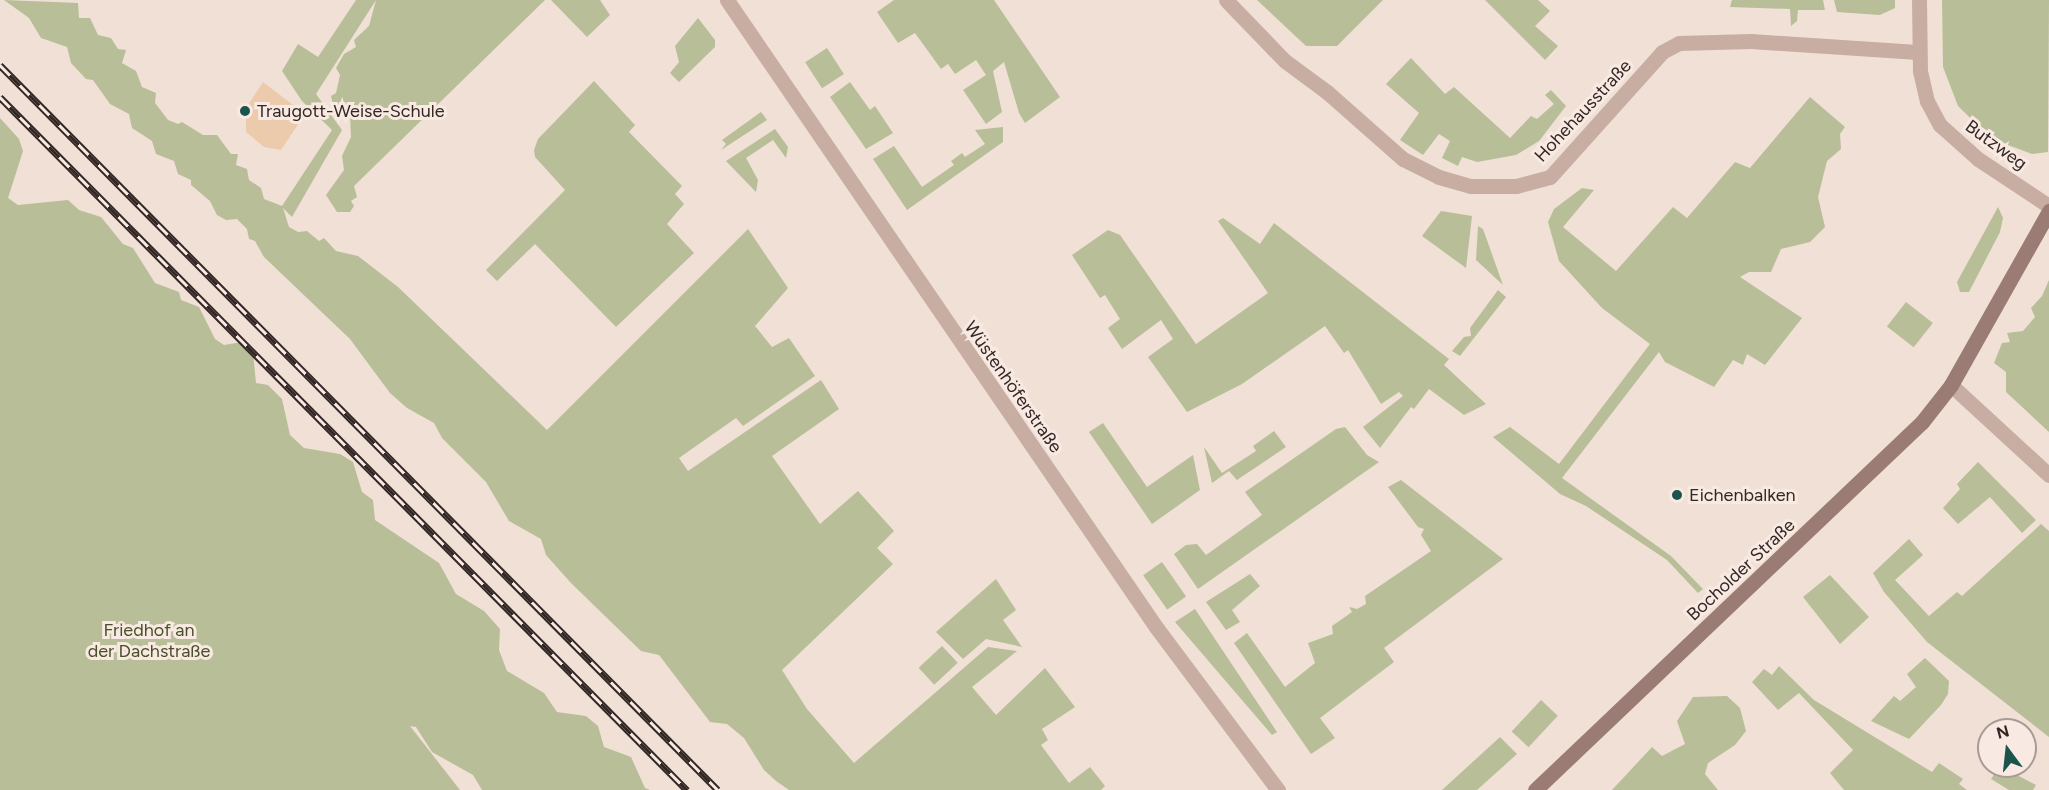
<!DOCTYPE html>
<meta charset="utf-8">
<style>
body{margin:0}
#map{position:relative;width:2049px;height:790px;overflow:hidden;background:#f0e0d6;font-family:Figtree,sans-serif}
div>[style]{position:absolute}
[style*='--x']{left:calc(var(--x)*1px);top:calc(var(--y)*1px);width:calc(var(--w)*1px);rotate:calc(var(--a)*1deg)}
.green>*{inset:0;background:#b8be97;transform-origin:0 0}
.sand>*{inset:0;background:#eccbac}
.minor>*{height:15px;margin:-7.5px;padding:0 7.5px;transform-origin:7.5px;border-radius:7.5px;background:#c8ada3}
.secondary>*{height:15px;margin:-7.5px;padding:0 7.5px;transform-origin:7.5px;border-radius:7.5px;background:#9b7c75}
.rail>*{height:7px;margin-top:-3.5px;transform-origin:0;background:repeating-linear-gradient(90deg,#f8eae2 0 14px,#332725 0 28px);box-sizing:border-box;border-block:2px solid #332725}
.dots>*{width:16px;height:16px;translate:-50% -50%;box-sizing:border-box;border:3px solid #f8eae2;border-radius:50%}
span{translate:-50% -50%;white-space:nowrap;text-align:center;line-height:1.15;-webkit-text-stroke:6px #f8eae2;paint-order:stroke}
.poi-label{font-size:18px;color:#332725}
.left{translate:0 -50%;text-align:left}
.street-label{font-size:18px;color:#332725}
.park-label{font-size:18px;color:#495029}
.north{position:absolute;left:1977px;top:718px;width:60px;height:60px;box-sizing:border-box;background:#f8eae2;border:2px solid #a99c96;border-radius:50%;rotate:345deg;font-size:16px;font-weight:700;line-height:24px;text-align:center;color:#332725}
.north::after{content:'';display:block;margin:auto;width:21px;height:27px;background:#1b534d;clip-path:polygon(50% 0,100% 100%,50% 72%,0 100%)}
</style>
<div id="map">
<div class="green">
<i style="clip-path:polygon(4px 0,78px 3px,79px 18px,90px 18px,98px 35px,111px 38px,118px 49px,126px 50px,122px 63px,136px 71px,142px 87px,156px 93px,155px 103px,168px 120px,178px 124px,182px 122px,203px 135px,217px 135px,231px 154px,238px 154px,236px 165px,247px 169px,249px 180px,261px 188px,264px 199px,282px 206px,332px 130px,302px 101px,282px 71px,298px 44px,318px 57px,356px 0,545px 0,354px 186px,357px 197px,351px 201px,354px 206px,350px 212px,337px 212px,326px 195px,344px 170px,342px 156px,351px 137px,350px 115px,355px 110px,349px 106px,348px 111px,335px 113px,331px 96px,336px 93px,340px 75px,336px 68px,344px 54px,356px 47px,354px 40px,369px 26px,376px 0,316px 94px,342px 130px,292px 217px,283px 208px,289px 227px,298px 232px,307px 231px,319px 241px,324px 238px,336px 251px,358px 256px,398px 287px,547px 430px,748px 229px,788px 288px,755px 326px,772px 347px,789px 338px,815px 376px,743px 426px,736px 418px,679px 458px,688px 471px,821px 380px,839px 409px,772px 456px,820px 524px,858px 491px,894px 531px,877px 548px,893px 564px,782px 670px,807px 709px,854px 763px,988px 647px,1017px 651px,972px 687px,996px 715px,1045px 668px,1075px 707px,1042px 729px,1048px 740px,1041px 745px,1069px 783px,1090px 767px,1105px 786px,1101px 790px,789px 790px,776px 781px,764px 770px,744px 738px,727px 724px,710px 722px,659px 655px,641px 651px,571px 583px,546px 555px,541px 539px,509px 521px,486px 482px,442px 438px,434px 423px,407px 408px,390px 393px,350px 339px,264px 257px,255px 241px,249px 239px,247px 229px,237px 219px,226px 220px,217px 215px,210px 201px,191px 185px,191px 180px,178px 174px,174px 161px,156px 154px,152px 141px,132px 128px,129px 114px,110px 104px,93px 80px,86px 79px,71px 63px,67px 47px,41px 38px,29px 18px)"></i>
<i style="clip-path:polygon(551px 0,600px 0,610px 15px,587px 37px)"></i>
<i style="clip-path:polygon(894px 0,994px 0,1060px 97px,1025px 123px,1019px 113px,1004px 62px,993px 71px,1002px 112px,986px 124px,963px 90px,986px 75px,976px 60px,955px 74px,948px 64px,941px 69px,915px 33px,898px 43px,877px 12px)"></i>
<i style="clip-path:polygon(1257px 0,1383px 0,1337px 46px,1306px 46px)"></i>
<i style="clip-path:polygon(1485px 0,1538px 0,1550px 11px,1535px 26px,1558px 46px,1545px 60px)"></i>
<i style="clip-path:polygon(1732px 0,1823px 0,1825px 10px,1798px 10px,1797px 21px,1791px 26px,1790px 9px,1730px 7px)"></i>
<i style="clip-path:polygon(1834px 0,1895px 0,1895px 8px,1880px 15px,1837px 12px)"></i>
<i style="clip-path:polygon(1942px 0,2049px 0,2048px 152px,2032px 154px,1992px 139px,1958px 106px,1943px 67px)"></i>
<i style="clip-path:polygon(698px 18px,715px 40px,715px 47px,679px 82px,670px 73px,679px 62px,675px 46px)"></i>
<i style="left:827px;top:48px;width:31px;height:26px;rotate:57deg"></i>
<i style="clip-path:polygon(1411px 58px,1445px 94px,1454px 87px,1510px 138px,1531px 116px,1537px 119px,1554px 104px,1545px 95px,1551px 90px,1566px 106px,1539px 141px,1516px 155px,1477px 162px,1462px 157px,1458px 166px,1442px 158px,1450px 141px,1439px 134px,1423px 155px,1400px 140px,1419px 113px,1386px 84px)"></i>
<i style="clip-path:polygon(594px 81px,635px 125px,629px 132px,682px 186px,675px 194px,684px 204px,667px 224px,694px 253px,616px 327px,535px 244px,497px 281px,486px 270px,565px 190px,535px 157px,534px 150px,538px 139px)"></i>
<i style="clip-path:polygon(850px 82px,870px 110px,875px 106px,893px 133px,866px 149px,830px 97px)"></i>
<i style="clip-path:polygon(1810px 97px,1845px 127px,1840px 134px,1841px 149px,1827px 161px,1818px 197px,1825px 227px,1810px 242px,1781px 249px,1771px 272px,1749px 272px,1740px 277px,1802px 318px,1765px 365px,1747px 354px,1743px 365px,1733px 360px,1714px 387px,1665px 362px,1659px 352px,1562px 478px,1671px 556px,1703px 589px,1698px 593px,1667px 560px,1586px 506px,1560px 494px,1493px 437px,1510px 427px,1559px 464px,1650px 344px,1658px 350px,1602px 308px,1559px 261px,1548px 222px,1554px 209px,1582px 188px,1594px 190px,1563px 227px,1616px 271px,1673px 207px,1687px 218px,1735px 162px,1750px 168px)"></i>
<i style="clip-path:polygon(761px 112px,767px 120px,721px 150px,726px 144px,722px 140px)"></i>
<i style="clip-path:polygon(0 118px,19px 139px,23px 151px,8px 198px,18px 205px,68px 200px,79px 210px,101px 217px,123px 244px,133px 248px,155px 283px,179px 292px,181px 300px,199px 307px,215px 339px,224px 345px,242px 342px,253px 353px,256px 383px,268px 385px,282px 399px,290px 435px,304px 448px,340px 454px,353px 462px,362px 492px,373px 500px,375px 520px,439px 563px,456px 594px,484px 611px,500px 629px,499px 650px,507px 671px,544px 693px,557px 712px,586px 716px,598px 726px,604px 747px,631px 757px,645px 788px,650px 790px,482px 790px,473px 775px,432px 752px,416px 727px,410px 726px,460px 790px,0 790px)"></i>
<i style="clip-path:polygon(1003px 127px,1003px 142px,907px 210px,873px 159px,894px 146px,922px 187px,954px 165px,951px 161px,962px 153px,965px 157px,985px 144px,975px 130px)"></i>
<i style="clip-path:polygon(775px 129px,788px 147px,786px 158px,773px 140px,746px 158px,758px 180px,756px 192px,726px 161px)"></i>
<i style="clip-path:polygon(1998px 207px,2003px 218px,2000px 232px,1969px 292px,1960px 292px,1957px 282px)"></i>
<i style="clip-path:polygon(1441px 211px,1472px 216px,1466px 268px,1422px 236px)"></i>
<i style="clip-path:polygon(1223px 218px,1260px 244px,1274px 223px,1449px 359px,1444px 365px,1486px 404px,1464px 415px,1429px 389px,1414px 409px,1411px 407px,1380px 448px,1363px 427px,1403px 396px,1399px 392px,1381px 404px,1348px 350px,1344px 353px,1325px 326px,1242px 384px,1187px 412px,1148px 357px,1173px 339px,1161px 320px,1122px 349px,1108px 328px,1120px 319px,1105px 295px,1100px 298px,1072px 255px,1108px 230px,1120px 235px,1196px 344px,1268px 293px,1218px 221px)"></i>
<i style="clip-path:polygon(1478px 226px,1483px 229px,1503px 285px,1476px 260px)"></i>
<i style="clip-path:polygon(2049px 280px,2049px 432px,2006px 392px,2006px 372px,1994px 363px,2002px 343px,2010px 342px,2007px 333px,2023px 331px,2035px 317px,2031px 308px,2042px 296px)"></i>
<i style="clip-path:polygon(1498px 290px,1506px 297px,1460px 356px,1452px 351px,1464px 337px,1471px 336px,1470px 328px)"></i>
<i style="left:1906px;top:302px;width:34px;height:31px;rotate:38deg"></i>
<i style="clip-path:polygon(1103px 423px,1147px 487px,1193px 455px,1200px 490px,1152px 524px,1089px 432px)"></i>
<i style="clip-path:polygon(1345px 427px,1367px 455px,1379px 462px,1198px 589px,1174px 554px,1186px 545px,1197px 544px,1206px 555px,1262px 515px,1245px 492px,1336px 429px)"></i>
<i style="clip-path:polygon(1274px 431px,1286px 447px,1237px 480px,1229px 471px,1212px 483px,1204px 447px,1222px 473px,1256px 451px,1253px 446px)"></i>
<i style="clip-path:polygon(1978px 462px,2036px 520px,2022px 533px,1990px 497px,1958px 524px,1943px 508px,1960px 489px,1957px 484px)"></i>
<i style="clip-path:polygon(1401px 480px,1503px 559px,1384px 648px,1394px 662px,1320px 718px,1335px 738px,1311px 754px,1234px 643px,1247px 633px,1285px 687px,1315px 663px,1308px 643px,1333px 634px,1332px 626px,1352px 612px,1349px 607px,1357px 609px,1366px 604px,1365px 596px,1431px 551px,1421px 535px,1424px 529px,1418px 527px,1388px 487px)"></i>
<i style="clip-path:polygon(2041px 524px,2049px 531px,2049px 737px,1927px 642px,1884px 592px,1873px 573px,1909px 539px,1923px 555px,1895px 580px,1929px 616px,1957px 592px,1962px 596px)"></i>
<i style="left:1162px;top:562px;width:42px;height:23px;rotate:55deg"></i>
<i style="clip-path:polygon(1250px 574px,1260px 586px,1232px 610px,1240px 622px,1226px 630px,1206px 602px)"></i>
<i style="clip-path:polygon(1830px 575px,1869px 617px,1840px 644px,1803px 597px)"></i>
<i style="clip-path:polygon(996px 579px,1016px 610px,1003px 620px,1022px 647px,986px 639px,963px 659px,936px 632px)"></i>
<i style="clip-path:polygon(1195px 609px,1277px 732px,1272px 735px,1175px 622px)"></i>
<i style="left:942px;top:646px;width:23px;height:32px;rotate:47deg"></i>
<i style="clip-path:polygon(1925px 658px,1949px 681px,1948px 694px,1941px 705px,1909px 739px,1871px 721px,1894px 696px,1900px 701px,1916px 687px,1907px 674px)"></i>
<i style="clip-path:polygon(1779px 666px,1814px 700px,1932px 772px,1939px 763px,1963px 779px,1959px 784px,1967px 790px,1844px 790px,1830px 773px,1853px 750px,1799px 693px,1778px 710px,1752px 682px,1764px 669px,1772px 675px)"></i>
<i style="clip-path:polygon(1727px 696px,1740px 708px,1746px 731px,1735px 745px,1708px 763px,1705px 774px,1718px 790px,1612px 790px,1652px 747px,1662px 756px,1685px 744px,1677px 721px,1693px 697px)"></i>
<i style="left:1541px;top:700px;width:23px;height:43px;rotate:43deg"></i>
<i style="clip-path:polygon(1500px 737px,1517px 754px,1477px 790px,1442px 790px)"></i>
<i style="clip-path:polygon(2000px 766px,2036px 785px,2033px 790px,2009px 790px,1991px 779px)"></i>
</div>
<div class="sand">
<i style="clip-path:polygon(263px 82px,305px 114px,281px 150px,264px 147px,246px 132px,246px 108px)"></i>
</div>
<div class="minor">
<i style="--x:727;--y:0;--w:760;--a:55.62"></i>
<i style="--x:1156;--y:627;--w:204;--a:53.2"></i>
<i style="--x:1226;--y:0;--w:85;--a:46"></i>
<i style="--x:1285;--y:61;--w:52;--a:36.4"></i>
<i style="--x:1327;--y:92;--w:101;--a:41.4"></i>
<i style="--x:1403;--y:159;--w:40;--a:26.6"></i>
<i style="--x:1439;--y:177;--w:33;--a:16"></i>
<i style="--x:1471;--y:186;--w:45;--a:0"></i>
<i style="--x:1516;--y:186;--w:35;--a:-15"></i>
<i style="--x:1550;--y:177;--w:168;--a:-48.1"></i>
<i style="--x:1662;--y:52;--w:19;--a:-28"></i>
<i style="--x:1679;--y:43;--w:72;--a:-1.6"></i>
<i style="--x:1751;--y:41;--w:167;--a:3.8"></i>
<i style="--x:1919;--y:0;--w:71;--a:89.2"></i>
<i style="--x:1920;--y:71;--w:31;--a:77"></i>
<i style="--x:1927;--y:101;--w:27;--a:62"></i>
<i style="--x:1940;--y:125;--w:51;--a:41.8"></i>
<i style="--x:1978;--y:159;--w:85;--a:33.5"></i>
<i style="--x:1951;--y:385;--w:133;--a:42.6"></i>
</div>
<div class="secondary">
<i style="--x:1535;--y:790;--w:534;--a:-43.56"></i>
<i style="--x:1922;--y:422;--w:47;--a:-51.9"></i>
<i style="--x:1951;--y:385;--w:200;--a:-60.6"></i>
</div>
<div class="rail">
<i style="--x:0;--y:65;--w:1020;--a:45.28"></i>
<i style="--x:0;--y:97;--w:976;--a:45.25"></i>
</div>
<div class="dots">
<i style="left:245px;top:111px;background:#1b534d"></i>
<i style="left:1677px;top:495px;background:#1b534d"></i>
</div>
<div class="poi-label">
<span class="left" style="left:257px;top:111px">Traugott-Weise-Schule</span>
<span class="left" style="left:1689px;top:495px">Eichenbalken</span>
</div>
<div class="street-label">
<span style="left:1583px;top:111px;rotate:-47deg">Hohehausstraße</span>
<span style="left:1996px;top:145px;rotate:36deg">Butzweg</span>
<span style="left:1013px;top:387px;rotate:55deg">Wüstenhöferstraße</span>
<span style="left:1741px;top:570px;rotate:-43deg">Bocholder Straße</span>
</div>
<div class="park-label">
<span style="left:149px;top:641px">Friedhof an<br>der Dachstraße</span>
</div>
<div class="north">N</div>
</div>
